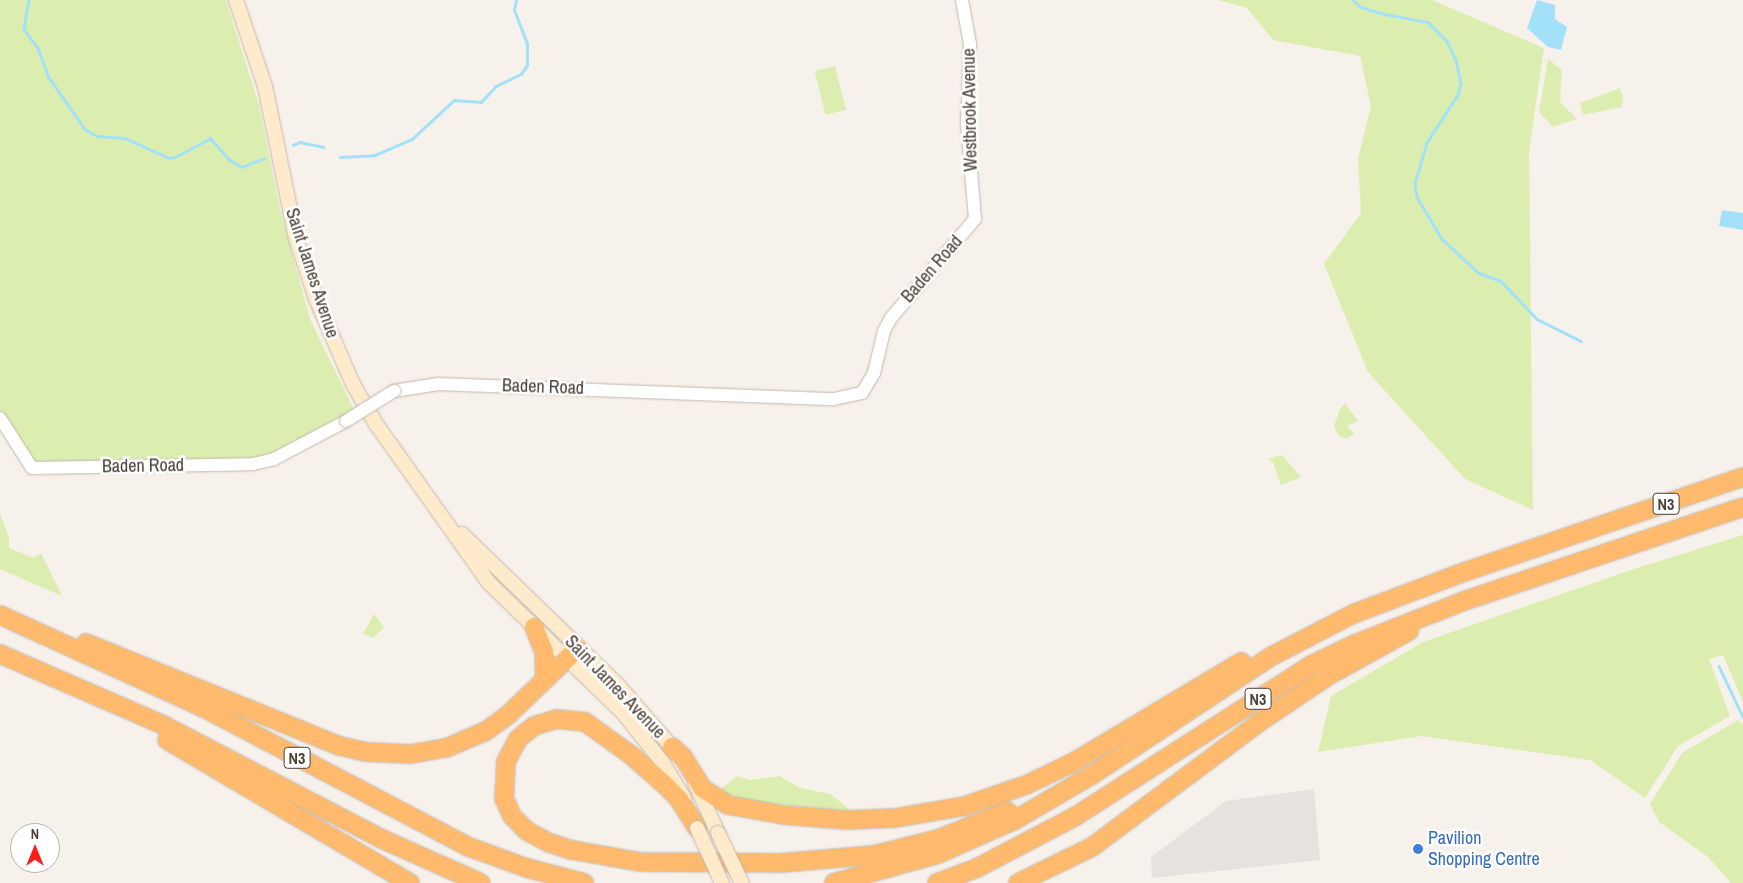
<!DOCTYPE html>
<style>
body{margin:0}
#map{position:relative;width:1743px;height:883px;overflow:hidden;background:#f7f1eb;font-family:"Archivo Narrow",sans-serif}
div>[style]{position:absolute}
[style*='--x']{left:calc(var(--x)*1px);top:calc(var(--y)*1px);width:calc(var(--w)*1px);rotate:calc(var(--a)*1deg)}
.green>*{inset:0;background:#dbeeb0;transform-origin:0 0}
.parking>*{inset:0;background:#e5e2df}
.water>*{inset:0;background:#a2e1f8}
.stream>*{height:2.5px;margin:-1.25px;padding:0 1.25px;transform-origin:1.25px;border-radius:1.25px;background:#a2e1f8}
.roads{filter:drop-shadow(0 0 1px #c3b8ac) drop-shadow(0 0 1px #c3b8ac)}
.tertiary>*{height:12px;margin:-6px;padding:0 6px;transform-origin:6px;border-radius:6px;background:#fff}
.secondary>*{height:14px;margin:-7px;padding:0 7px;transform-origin:7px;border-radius:7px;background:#ffebcc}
.motorway>*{height:18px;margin:-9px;padding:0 9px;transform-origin:9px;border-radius:9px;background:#ffba6d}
.bridges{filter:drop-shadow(0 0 1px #c3b8ac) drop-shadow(0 0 1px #c3b8ac)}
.tertiary-bridge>*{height:12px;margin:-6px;padding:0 6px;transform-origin:6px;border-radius:6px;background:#fff}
.secondary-bridge>*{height:14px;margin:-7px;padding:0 7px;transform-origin:7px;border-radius:7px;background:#ffebcc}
.dots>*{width:14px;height:14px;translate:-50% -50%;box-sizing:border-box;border:2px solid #fff;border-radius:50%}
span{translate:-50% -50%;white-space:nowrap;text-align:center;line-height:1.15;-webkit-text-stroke:5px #fff;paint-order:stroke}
.shield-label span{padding:1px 4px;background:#fff;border:1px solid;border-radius:4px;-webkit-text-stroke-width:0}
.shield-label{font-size:16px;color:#4c4137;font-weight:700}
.street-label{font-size:18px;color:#4c4137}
.shop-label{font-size:18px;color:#366cbe}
.left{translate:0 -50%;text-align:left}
.north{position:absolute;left:10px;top:823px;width:50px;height:50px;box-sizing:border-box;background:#fff;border:1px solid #b7b3af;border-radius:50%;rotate:0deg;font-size:14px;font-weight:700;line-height:20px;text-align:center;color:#4c4137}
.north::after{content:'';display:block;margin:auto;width:18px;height:22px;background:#ff1b19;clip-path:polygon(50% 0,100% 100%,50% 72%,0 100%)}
</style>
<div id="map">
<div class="green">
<i style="clip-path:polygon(0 0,226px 0,259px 105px,280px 209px,310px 319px,356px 414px,275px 458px,32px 467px,0 414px)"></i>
<i style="clip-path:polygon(1218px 0,1432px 0,1544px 48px,1529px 151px,1533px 510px,1465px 479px,1368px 372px,1324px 264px,1361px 213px,1358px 159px,1371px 106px,1360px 56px,1273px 40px,1247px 8px)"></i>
<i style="clip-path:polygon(1548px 59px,1562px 70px,1560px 102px,1577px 119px,1553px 127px,1539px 112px)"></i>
<i style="left:835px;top:66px;width:45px;height:21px;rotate:76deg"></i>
<i style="clip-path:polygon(1620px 88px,1623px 96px,1622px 107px,1583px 115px,1580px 103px)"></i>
<i style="clip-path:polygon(1345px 403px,1358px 421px,1347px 426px,1354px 433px,1347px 439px,1338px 435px,1334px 426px,1340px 409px)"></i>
<i style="clip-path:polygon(1282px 455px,1301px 477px,1281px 485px,1273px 462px,1267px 459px)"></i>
<i style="clip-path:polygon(0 514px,9px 536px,9px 548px,34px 558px,41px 553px,62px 596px,0 569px)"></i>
<i style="clip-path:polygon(1743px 535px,1743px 702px,1723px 655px,1709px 659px,1730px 716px,1678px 746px,1645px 798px,1590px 760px,1421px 736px,1318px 752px,1331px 696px,1423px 642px,1634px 569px)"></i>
<i style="clip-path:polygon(374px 614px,384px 627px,373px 638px,363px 634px)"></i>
<i style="clip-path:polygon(1738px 720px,1743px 724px,1743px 883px,1731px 883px,1708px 857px,1659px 822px,1650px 804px,1682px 753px)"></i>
<i style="clip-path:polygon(738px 776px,750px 780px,780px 776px,800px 788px,830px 794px,852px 811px,741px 801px,718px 791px)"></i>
</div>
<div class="parking">
<i style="clip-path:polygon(1314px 789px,1320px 860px,1152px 878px,1151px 857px,1226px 801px)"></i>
</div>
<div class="water">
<i style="clip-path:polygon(1537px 0,1555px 5px,1555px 19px,1567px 27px,1561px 50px,1548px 47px,1527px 28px)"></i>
<i style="clip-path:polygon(1722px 210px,1743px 213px,1743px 230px,1719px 226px)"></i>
</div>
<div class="stream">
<i style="--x:29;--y:0;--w:29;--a:100"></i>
<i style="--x:24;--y:29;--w:24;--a:54"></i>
<i style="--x:38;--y:48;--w:30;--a:70"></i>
<i style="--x:48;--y:76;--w:65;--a:55.1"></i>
<i style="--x:85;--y:129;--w:14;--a:30"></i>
<i style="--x:97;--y:136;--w:28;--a:4"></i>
<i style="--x:125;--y:138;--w:48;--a:24.4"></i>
<i style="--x:169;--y:158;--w:6;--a:-9"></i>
<i style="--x:175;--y:157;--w:40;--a:-28"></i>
<i style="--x:210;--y:138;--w:30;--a:48"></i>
<i style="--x:230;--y:160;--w:14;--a:30"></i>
<i style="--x:242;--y:167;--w:24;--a:-22"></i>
<i style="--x:1353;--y:0;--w:11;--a:41"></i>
<i style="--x:1361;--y:7;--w:24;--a:17"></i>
<i style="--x:1384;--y:14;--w:45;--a:10.3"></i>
<i style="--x:1428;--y:22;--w:27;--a:45"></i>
<i style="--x:1447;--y:41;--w:21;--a:65"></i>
<i style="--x:1456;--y:60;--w:25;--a:78"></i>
<i style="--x:1461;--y:84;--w:11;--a:105"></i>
<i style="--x:1458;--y:95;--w:57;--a:122.9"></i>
<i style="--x:1427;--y:143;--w:43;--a:106.3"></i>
<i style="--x:1415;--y:184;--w:13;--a:81"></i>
<i style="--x:1417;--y:197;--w:49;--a:59.2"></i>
<i style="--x:1442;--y:239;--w:50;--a:42.6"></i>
<i style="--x:1479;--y:273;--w:23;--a:20"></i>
<i style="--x:1501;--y:281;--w:52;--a:46.5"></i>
<i style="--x:1537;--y:319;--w:49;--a:26.6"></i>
<i style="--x:293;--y:145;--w:8;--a:-23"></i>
<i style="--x:300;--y:142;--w:24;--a:12"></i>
<i style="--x:340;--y:157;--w:35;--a:-3"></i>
<i style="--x:375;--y:155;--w:40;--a:-23.4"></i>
<i style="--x:412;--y:139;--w:57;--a:-42.9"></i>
<i style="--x:454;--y:100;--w:27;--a:4"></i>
<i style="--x:481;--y:102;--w:22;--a:-47"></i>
<i style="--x:496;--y:86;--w:28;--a:-26"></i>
<i style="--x:521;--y:74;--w:11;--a:-56"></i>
<i style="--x:527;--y:65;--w:21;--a:-90"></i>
<i style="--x:527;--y:44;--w:36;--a:-111"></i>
<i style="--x:514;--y:10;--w:10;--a:-79"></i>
<i style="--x:1719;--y:666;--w:56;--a:64.8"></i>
</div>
<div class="roads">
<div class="tertiary">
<i style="--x:394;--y:391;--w:45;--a:-9"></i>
<i style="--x:438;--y:384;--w:396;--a:2.2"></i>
<i style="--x:834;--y:399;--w:29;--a:-12"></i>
<i style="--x:862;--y:393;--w:23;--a:-59"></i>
<i style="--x:874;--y:373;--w:43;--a:-76.6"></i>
<i style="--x:884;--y:331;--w:15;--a:-62"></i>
<i style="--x:891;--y:318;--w:130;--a:-49.7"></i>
<i style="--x:975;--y:219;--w:95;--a:-94.8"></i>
<i style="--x:967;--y:124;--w:80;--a:-87.9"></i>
<i style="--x:970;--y:44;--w:45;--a:-100.3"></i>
<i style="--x:0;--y:418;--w:59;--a:57.4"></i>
<i style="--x:32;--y:468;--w:221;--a:-1"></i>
<i style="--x:253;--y:464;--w:22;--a:-13"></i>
<i style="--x:274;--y:459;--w:81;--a:-27.8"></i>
</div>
<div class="secondary">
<i style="--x:236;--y:0;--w:91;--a:71.4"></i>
<i style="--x:265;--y:86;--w:155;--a:78.5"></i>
<i style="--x:296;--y:238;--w:64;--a:71.8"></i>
<i style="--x:316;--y:299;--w:93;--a:66.5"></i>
<i style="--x:353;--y:384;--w:46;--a:60.1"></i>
<i style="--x:376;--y:424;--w:195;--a:54.6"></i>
<i style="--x:489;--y:583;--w:188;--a:44.1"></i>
<i style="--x:624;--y:714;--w:63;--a:51.5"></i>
<i style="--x:663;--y:763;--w:41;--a:59"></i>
<i style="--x:462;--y:534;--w:216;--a:44.1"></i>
<i style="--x:617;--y:684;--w:93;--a:48.9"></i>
<i style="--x:695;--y:783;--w:55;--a:65.3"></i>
</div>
<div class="motorway">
<i style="--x:0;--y:615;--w:226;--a:24.5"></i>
<i style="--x:206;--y:709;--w:297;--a:27.7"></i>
<i style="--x:469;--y:847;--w:62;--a:19.9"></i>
<i style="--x:527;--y:868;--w:59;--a:14.7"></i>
<i style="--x:534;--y:627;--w:27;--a:68"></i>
<i style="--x:544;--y:652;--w:27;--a:88"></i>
<i style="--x:86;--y:643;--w:274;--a:22.1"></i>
<i style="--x:340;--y:746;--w:26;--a:13"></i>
<i style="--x:365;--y:752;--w:46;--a:2.5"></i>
<i style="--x:411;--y:754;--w:36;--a:-10"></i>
<i style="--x:446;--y:748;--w:43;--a:-23"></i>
<i style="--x:486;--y:731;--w:29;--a:-36"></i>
<i style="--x:509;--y:714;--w:95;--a:-43.7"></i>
<i style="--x:0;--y:654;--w:178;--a:23.5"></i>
<i style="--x:163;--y:725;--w:247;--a:27.5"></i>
<i style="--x:382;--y:839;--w:108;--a:24"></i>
<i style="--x:167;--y:740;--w:282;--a:30.5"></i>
<i style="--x:672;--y:747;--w:15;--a:42"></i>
<i style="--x:683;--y:757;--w:36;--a:58"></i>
<i style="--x:702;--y:788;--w:31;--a:33"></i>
<i style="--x:728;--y:805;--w:57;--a:10.1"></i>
<i style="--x:784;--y:815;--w:63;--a:4.5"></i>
<i style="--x:847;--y:820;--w:48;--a:-2.4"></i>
<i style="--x:895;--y:818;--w:71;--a:-9.7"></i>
<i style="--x:965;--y:806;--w:65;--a:-19"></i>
<i style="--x:1026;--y:785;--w:53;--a:-25.6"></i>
<i style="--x:1074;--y:762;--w:195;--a:-30.9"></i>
<i style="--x:697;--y:828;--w:34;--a:-122"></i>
<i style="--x:679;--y:799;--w:21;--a:-135"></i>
<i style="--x:664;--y:784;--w:44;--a:-138.7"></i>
<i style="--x:631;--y:755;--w:57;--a:-144.3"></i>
<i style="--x:585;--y:722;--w:28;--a:-174"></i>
<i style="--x:557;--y:719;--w:24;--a:163"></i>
<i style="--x:534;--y:726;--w:21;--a:141"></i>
<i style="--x:518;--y:739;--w:26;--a:118"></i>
<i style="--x:506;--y:762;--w:36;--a:93"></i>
<i style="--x:504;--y:798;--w:20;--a:66"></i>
<i style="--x:512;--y:816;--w:21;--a:45"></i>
<i style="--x:527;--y:831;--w:26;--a:28"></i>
<i style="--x:550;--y:843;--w:23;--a:18"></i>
<i style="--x:572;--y:850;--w:70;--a:9.9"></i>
<i style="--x:641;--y:862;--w:140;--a:0.4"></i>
<i style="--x:781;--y:863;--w:93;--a:-4.9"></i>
<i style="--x:874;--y:855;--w:66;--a:-14"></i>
<i style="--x:938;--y:839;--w:75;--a:-21.8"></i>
<i style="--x:834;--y:883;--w:108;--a:-15.6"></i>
<i style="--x:938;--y:854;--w:84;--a:-23.8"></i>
<i style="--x:1015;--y:820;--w:89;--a:-30.3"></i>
<i style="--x:1092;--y:775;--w:216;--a:-33.5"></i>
<i style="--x:1272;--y:656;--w:91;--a:-27.4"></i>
<i style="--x:1353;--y:614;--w:122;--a:-20.7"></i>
<i style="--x:1467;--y:571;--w:292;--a:-18.8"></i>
<i style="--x:937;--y:883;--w:43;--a:-20.6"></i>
<i style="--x:977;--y:868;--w:112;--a:-27.7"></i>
<i style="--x:1076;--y:816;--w:279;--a:-32.7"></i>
<i style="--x:1311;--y:665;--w:49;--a:-25.5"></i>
<i style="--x:1355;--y:644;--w:117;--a:-21.5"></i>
<i style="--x:1464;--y:601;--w:294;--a:-18.6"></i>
<i style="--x:1018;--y:883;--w:82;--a:-25.9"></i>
<i style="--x:1092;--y:847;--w:214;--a:-36.7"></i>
<i style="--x:1264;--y:719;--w:77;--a:-33.9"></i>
<i style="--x:1328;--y:676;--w:93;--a:-29.1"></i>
</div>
</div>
<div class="bridges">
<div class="tertiary-bridge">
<i style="--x:346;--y:421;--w:57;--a:-32"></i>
</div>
<div class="secondary-bridge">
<i style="--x:697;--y:828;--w:60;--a:65.6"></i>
<i style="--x:718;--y:833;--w:55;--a:64.4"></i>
</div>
</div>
<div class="dots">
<i style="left:1418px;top:849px;background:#3f7fe0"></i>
</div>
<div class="shield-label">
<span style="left:1666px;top:504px">N3</span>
<span style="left:1258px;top:699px">N3</span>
<span style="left:297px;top:758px">N3</span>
</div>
<div class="street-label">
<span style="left:970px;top:110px;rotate:-91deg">Westbrook Avenue</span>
<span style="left:932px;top:269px;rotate:-49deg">Baden Road</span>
<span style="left:312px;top:273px;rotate:72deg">Saint James Avenue</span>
<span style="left:543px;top:387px;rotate:2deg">Baden Road</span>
<span style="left:143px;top:466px;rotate:-1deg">Baden Road</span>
<span style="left:615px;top:687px;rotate:46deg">Saint James Avenue</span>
</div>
<div class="shop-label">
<span class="left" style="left:1428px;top:849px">Pavilion<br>Shopping Centre</span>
</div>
<div class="north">N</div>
</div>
